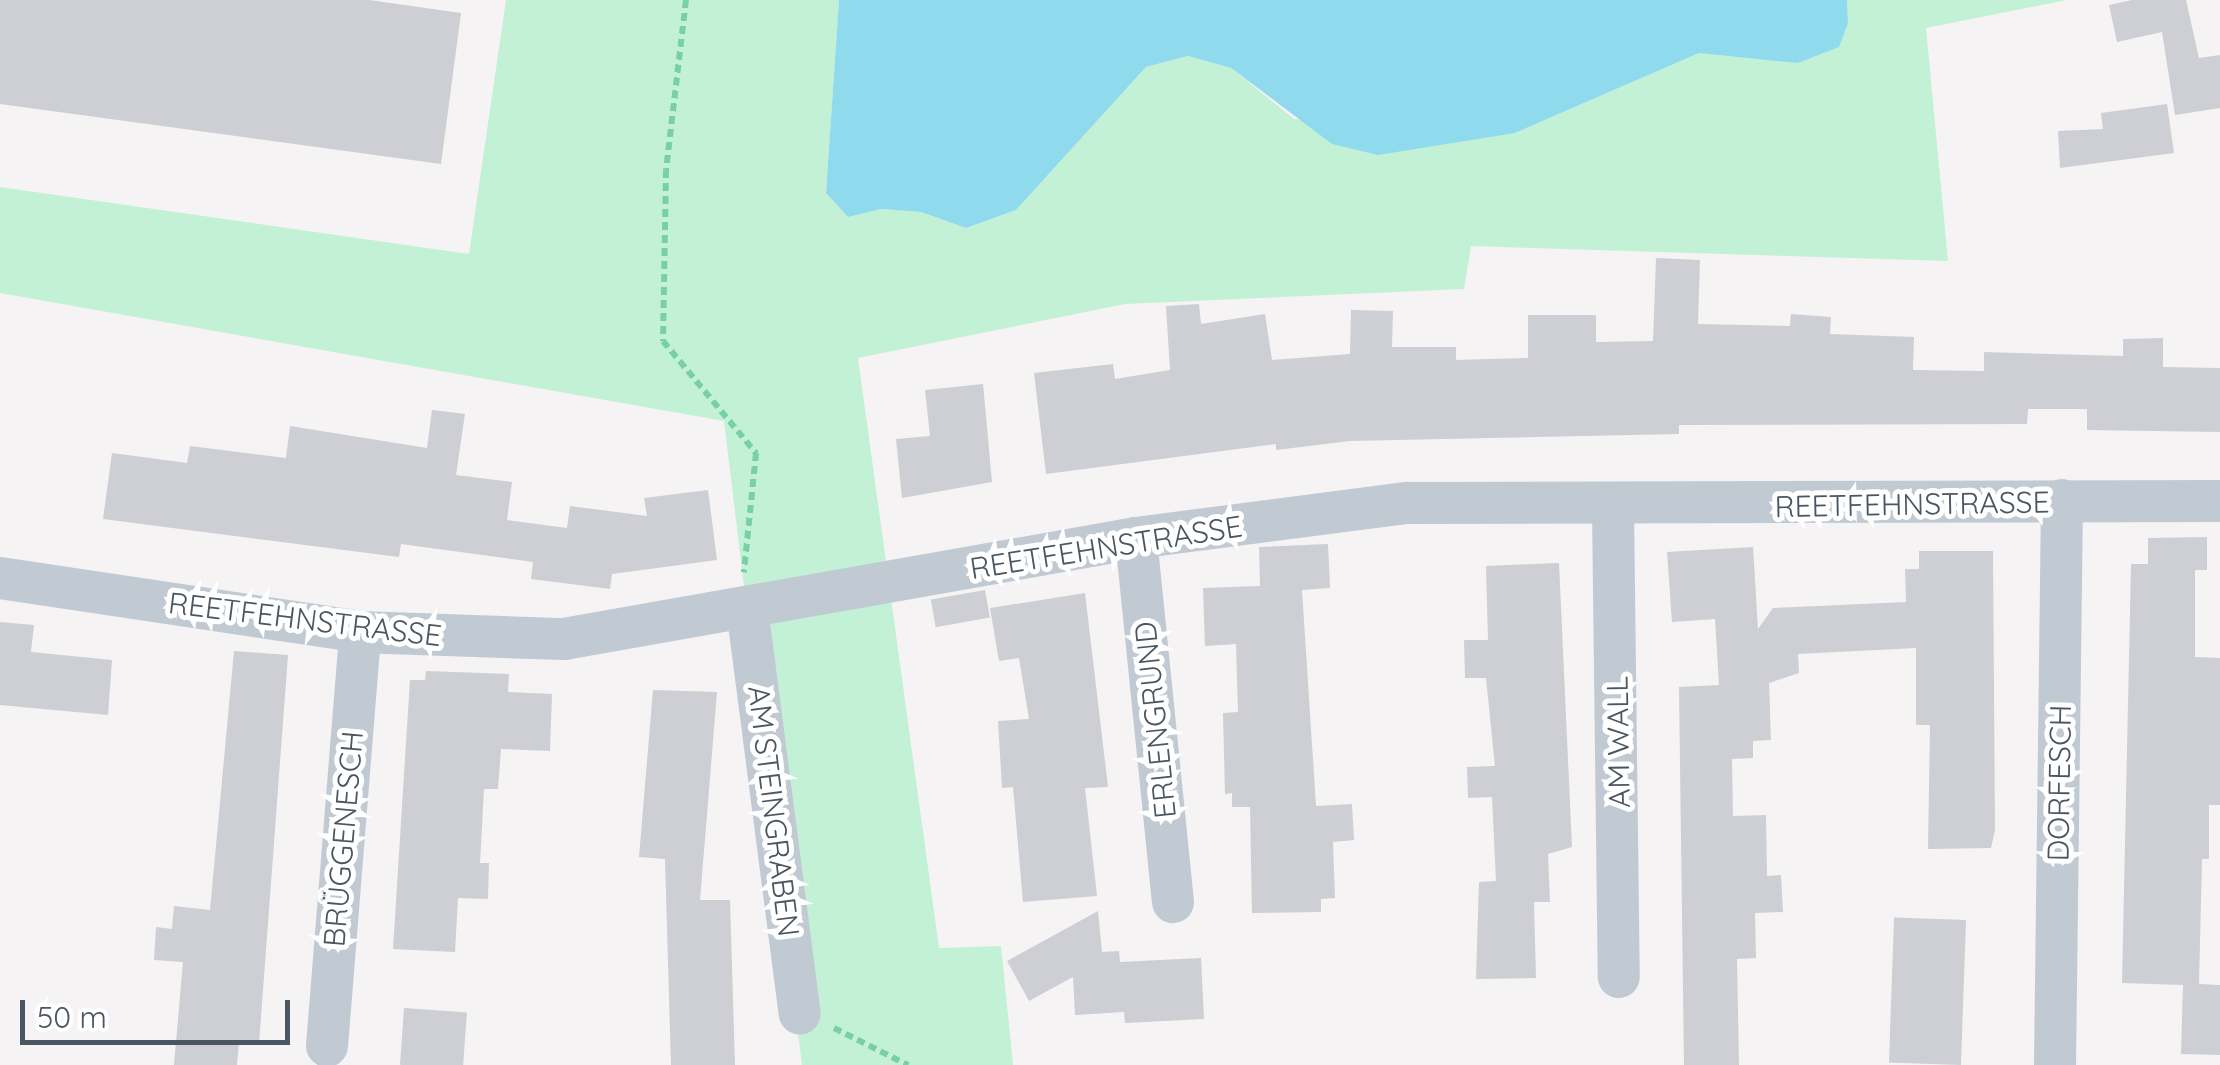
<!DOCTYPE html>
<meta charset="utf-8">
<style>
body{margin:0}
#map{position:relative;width:2220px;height:1065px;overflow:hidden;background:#f5f3f3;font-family:Quicksand,sans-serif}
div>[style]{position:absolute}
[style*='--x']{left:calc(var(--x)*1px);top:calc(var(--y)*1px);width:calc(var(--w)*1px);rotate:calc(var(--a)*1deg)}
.green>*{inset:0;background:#c3f1d5}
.water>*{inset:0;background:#90daee}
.building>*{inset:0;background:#cdcfd5;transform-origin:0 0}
.path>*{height:6px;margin-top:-3px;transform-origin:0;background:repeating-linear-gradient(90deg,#7ad0a6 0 8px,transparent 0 13px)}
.minor>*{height:42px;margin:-21px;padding:0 21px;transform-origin:21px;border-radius:21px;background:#c1cad2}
span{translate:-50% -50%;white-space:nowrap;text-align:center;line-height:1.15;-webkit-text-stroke:10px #fff;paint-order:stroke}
.street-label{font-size:30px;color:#4a5661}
.scale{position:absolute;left:20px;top:1000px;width:270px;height:45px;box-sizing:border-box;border:5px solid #4a5661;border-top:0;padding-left:12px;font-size:30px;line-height:35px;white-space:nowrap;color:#4a5661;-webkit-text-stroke:8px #fff;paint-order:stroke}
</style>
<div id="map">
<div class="green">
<i style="clip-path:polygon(506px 0,839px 0,826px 193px,848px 217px,881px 209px,921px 212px,966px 228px,1016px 210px,1146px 67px,1188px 56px,1231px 68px,1294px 119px,1515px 133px,1699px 53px,1738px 56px,1848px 23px,1847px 0,2067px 0,1926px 28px,1948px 261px,1471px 246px,1464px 289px,1125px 304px,858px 358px,939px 948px,1001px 946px,1013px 1065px,802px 1065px,724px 421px,0 293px,0 187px,469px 254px)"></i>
</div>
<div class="water">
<i style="clip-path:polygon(839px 0,1847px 0,1848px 23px,1839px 47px,1798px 63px,1699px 53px,1515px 133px,1378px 155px,1332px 144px,1231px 68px,1188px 56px,1146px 67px,1016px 210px,966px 228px,921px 212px,881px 209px,848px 217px,826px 193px)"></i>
</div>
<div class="building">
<i style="clip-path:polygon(0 0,369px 0,461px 13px,441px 164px,0 104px)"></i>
<i style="clip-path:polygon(2132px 0,2186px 0,2199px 58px,2220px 55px,2220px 108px,2175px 115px,2162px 32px,2117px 42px,2109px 5px)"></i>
<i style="clip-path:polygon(2167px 104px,2174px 153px,2060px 168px,2058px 131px,2103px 129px,2101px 113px)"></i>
<i style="clip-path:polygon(1656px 258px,1700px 260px,1698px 324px,1790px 326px,1791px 314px,1831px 317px,1830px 334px,1914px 337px,1913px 370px,1984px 371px,1984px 352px,2123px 356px,2123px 339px,2163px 338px,2163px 367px,2220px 368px,2220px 432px,2087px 430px,2087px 409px,2028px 409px,2027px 424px,1679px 425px,1679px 434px,1350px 441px,1276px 450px,1276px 444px,1046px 474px,1034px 373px,1113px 364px,1115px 379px,1170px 370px,1166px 306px,1199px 304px,1201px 324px,1265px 314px,1272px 360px,1350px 354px,1351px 310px,1393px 311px,1392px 347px,1456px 347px,1456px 360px,1528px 358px,1528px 315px,1596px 315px,1596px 342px,1653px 341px)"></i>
<i style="clip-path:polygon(983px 384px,992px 482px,902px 498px,896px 439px,930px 436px,925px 390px)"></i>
<i style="clip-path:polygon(432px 410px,465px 414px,456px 475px,512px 482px,507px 520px,567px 528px,570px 506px,647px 516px,644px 498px,708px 490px,717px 560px,612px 574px,610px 589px,531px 579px,533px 562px,401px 544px,399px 557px,103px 519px,112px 453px,187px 463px,190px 446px,286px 458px,290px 426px,427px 448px)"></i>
<i style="clip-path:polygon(2207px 537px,2207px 570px,2195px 570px,2195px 657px,2220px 658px,2220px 805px,2209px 805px,2209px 859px,2202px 859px,2199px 984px,2220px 985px,2220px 1055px,2181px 1054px,2183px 985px,2122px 983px,2131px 564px,2148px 564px,2148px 538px)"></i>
<i style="clip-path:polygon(1328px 544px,1330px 588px,1302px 590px,1316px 806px,1352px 804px,1354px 840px,1333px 842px,1335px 898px,1321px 899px,1321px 912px,1252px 913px,1250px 807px,1232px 807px,1232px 793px,1225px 794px,1223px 713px,1238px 712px,1236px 644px,1205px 646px,1203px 588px,1260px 586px,1259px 547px)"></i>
<i style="clip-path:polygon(1753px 547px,1758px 629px,1773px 608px,1906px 602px,1905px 569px,1919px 569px,1919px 551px,1993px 551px,1995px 830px,1991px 848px,1928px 849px,1930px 725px,1916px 725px,1916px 648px,1798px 654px,1799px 673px,1769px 683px,1771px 740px,1753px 741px,1753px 758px,1732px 759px,1733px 816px,1766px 815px,1767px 876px,1781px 875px,1783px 912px,1755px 913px,1756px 958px,1737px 959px,1739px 1065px,1684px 1065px,1679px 687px,1719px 685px,1715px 619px,1672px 622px,1667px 552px)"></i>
<i style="clip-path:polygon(1559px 563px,1572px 847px,1548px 854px,1550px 902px,1534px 902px,1536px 978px,1476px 979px,1479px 882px,1496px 881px,1492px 797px,1468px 798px,1467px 767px,1495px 766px,1486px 678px,1465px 678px,1464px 640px,1488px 640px,1486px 566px)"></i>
<i style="left:985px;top:590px;width:28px;height:55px;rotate:80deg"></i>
<i style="clip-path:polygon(1085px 593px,1108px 787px,1085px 788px,1097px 896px,1023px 902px,1013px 787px,1002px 788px,998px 721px,1029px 719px,1019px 658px,999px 661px,990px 608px)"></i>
<i style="clip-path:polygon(0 622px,34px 625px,31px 652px,112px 660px,108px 715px,0 705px)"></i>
<i style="clip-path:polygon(234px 651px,288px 655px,259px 1044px,239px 1042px,237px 1065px,174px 1065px,183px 962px,154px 960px,156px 927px,172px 929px,174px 906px,210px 910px)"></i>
<i style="clip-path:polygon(426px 671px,509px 674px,508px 692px,552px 694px,550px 751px,501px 749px,498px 789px,484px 789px,480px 863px,489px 863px,488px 899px,458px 898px,455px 952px,393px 949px,410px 680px,425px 680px)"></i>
<i style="clip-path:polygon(653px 690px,717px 692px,700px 900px,730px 900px,735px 1065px,671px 1065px,665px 859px,639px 857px)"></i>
<i style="clip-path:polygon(1098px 911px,1102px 952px,1119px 951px,1120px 962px,1201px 958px,1204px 1019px,1125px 1023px,1124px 1012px,1075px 1015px,1073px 977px,1029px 1001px,1007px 961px)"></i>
<i style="left:1966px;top:920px;width:145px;height:72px;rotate:92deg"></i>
<i style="left:404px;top:1008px;width:63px;height:57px;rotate:4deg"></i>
</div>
<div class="path">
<i style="--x:686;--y:0;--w:171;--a:96.7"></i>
<i style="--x:666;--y:170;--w:171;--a:91"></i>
<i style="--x:663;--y:341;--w:146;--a:50.3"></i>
<i style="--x:756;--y:453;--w:120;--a:95.8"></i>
<i style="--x:834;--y:1028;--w:83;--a:26.6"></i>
</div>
<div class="minor">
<i style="--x:1613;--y:507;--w:470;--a:89.3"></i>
<i style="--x:1136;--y:538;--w:366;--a:84.2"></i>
<i style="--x:0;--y:578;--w:364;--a:8.5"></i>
<i style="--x:360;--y:632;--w:204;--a:2"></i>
<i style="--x:564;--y:639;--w:581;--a:-10.01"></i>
<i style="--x:1136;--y:538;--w:273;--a:-7.4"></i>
<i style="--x:1407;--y:503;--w:813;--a:-0.14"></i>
<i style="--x:747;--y:608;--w:409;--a:82.6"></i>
<i style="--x:327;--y:1046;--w:415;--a:-85.4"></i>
<i style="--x:2055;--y:1065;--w:565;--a:-89.29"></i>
</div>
<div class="street-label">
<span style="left:1912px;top:504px;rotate:-1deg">REETFEHNSTRASSE</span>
<span style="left:1106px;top:547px;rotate:-9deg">REETFEHNSTRASSE</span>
<span style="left:305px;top:619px;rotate:7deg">REETFEHNSTRASSE</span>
<span style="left:1155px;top:720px;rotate:-96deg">ERLENGRUND</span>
<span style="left:1618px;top:742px;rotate:-91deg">AM WALL</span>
<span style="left:2059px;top:783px;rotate:-89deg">DORFESCH</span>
<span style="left:774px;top:811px;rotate:83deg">AM STEINGRABEN</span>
<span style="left:343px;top:839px;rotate:-85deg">BRÜGGENESCH</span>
</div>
<div class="scale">50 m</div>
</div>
